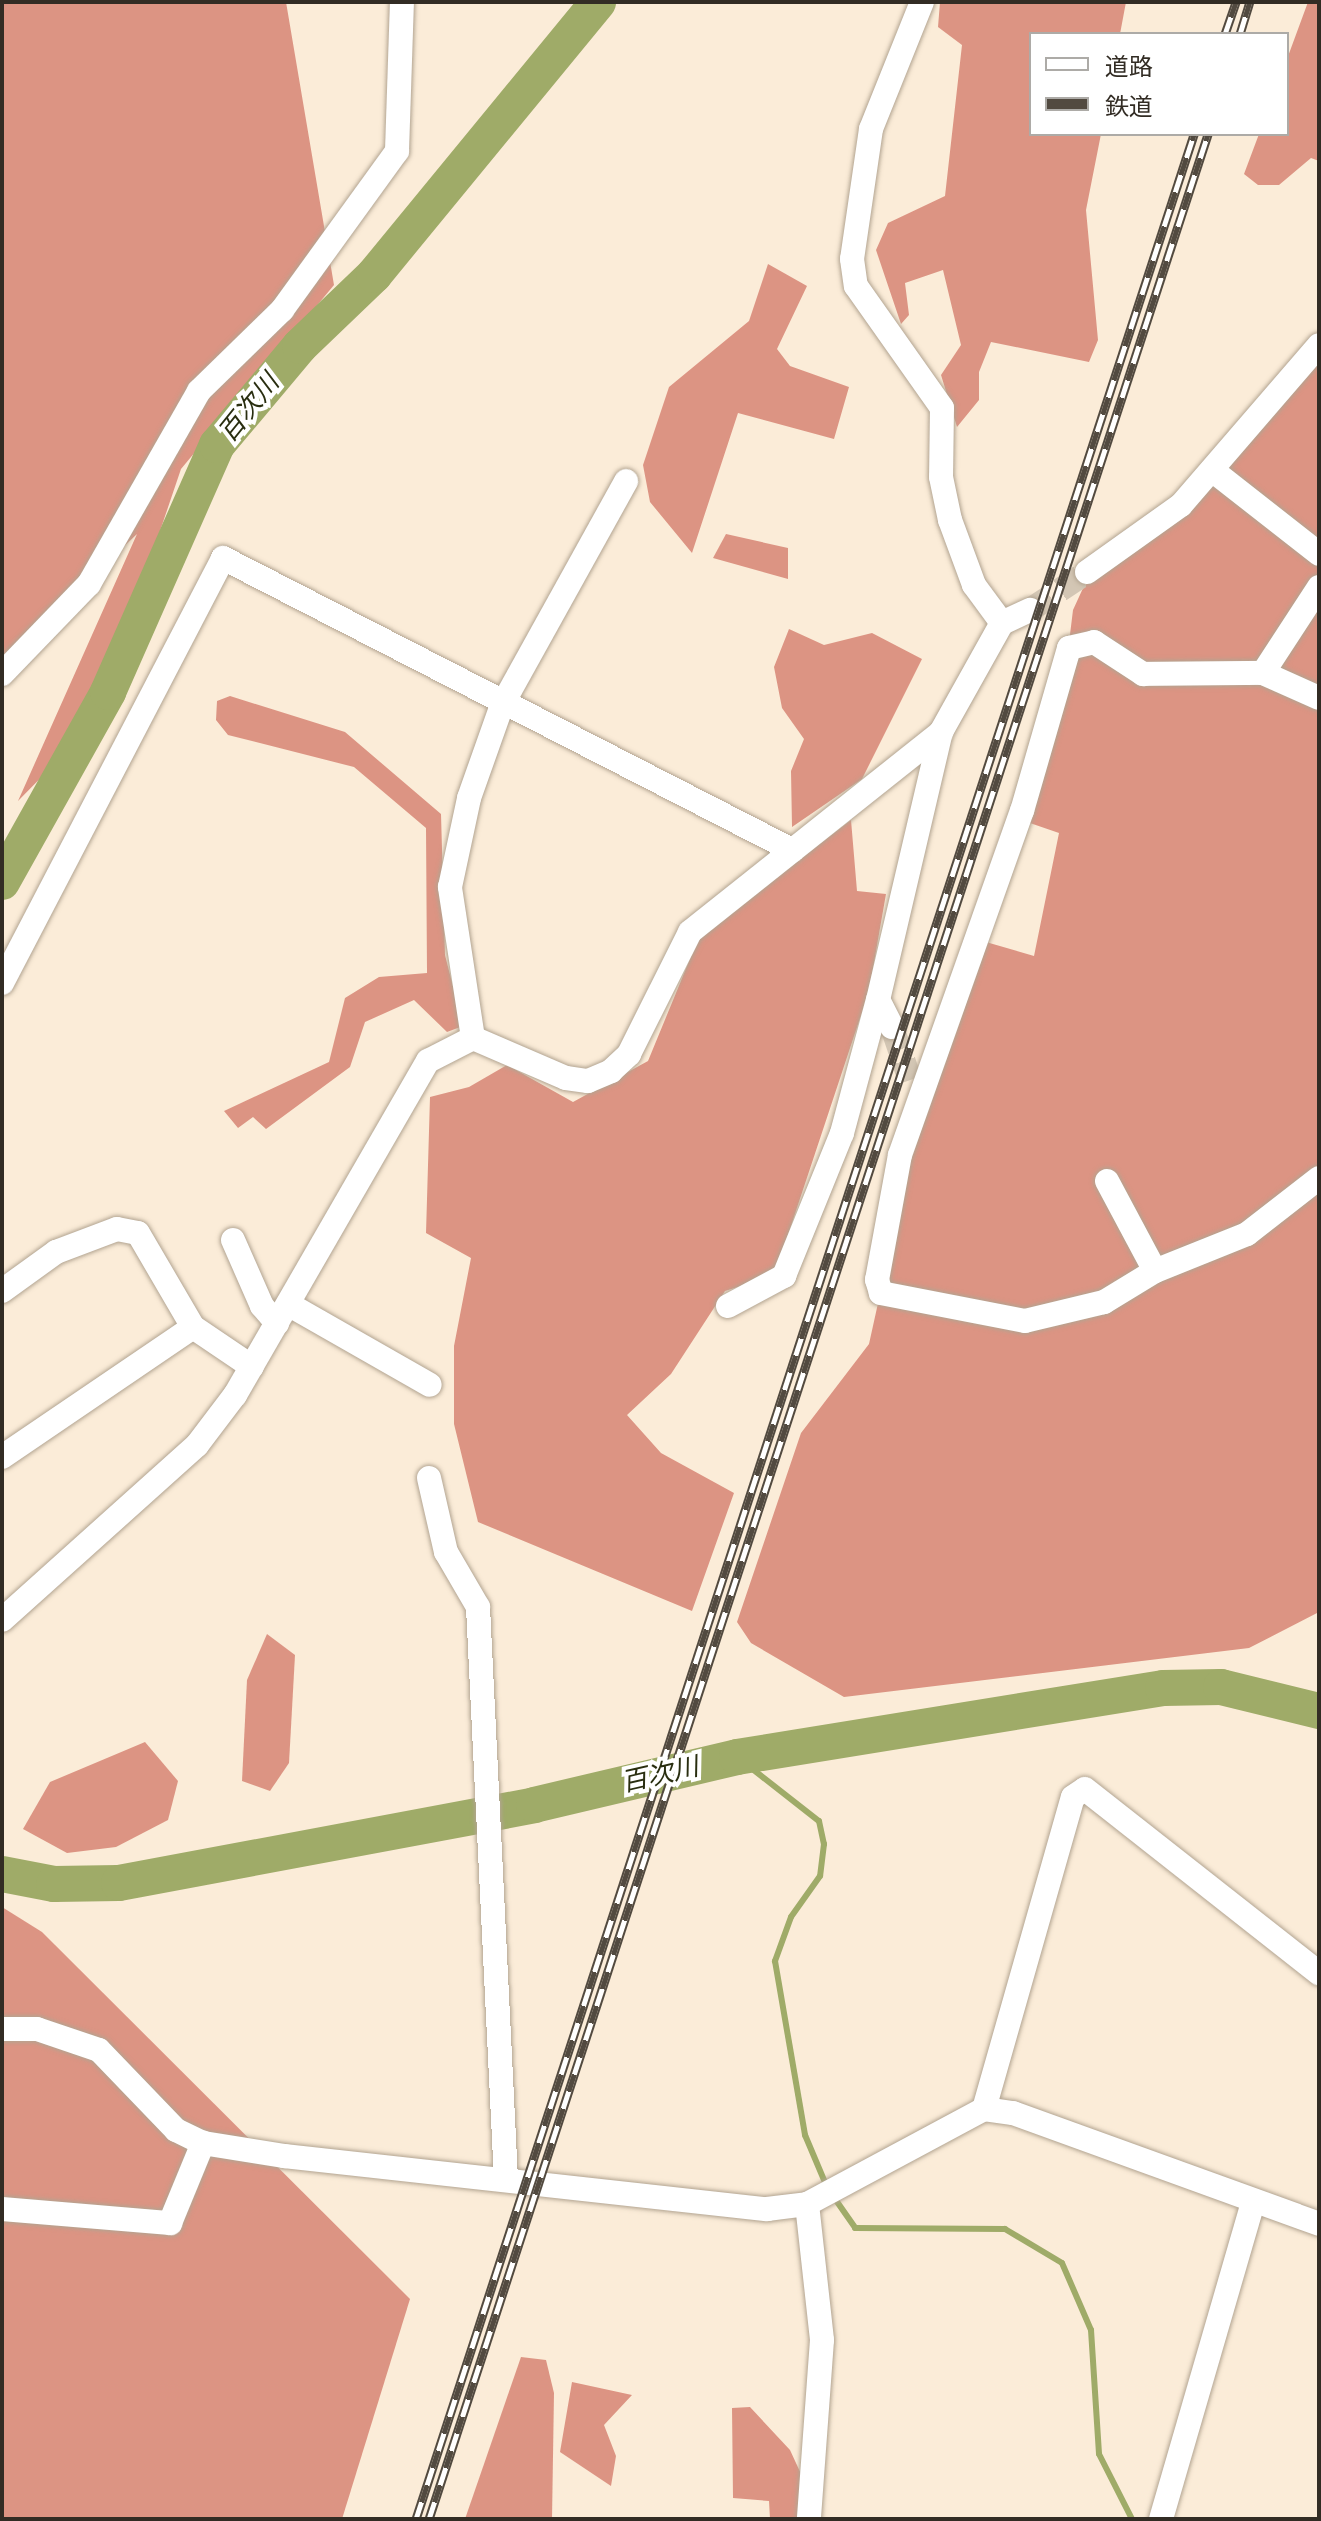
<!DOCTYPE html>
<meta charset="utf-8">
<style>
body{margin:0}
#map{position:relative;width:1321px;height:2521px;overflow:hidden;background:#fbecd8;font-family:Cabin,"Noto Sans JP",sans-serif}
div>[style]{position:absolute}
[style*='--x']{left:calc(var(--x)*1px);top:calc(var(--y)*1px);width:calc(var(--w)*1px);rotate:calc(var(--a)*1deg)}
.forest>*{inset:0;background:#dc9483}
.stream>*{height:6px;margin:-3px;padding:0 3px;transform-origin:3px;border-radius:3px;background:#9fab68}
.river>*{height:36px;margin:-18px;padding:0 18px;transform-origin:18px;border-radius:18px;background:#9fab68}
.street-tunnel>*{height:24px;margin-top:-12px;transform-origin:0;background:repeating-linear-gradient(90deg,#d3c6b4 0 24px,transparent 0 36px)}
.roads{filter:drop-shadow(0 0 2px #b2a491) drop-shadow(0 0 2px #b2a491)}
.street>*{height:24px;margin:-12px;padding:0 12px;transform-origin:12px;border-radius:12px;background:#fff}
.rail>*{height:9px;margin-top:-4.5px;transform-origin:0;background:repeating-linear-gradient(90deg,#fff 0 18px,#524a40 0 36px);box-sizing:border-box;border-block:2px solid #524a40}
span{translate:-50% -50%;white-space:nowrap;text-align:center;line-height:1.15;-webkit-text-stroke:8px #fff;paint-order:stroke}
.water-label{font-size:26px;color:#292e10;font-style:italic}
.frame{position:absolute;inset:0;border:4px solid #322c24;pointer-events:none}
.legend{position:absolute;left:1029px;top:32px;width:260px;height:104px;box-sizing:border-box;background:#fff;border:2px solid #adaba7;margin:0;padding:10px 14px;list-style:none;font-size:24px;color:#322c24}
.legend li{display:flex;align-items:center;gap:16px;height:40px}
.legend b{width:40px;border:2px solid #adaba7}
</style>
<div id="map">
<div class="forest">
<i style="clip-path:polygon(2px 2px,286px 2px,334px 285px,181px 469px,140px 590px,68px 750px,18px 801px,137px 534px,2px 662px)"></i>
<i style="clip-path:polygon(940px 2px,1126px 2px,1120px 34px,1031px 34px,1031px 134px,1101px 134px,1086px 210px,1098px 340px,1089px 362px,991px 342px,979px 372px,979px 400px,957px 427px,941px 375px,961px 345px,943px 270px,905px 283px,909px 315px,901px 324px,876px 250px,888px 223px,945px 196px,962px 45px,938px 27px)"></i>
<i style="clip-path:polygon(1308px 2px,1319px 2px,1319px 161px,1311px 158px,1279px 185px,1258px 185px,1244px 174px,1259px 134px,1287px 134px,1287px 59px)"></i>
<i style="clip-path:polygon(768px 264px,807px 286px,777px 349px,790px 366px,849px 387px,834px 439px,738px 413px,692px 553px,650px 502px,643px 465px,669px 387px,749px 321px)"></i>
<i style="clip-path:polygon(1319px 357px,1319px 1612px,1249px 1648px,844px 1697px,751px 1643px,737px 1622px,801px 1433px,869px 1344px,920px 1113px,986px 942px,1034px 956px,1059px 833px,1027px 822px,1061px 708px,1073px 610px,1084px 586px,1184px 514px)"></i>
<i style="clip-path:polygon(726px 534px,788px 548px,788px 579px,713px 558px)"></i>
<i style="clip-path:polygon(789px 629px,824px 645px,872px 633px,922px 659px,862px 779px,792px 827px,791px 771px,804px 739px,782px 708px,774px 667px)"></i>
<i style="clip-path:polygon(230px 696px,345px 732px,441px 814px,445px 955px,463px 1026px,447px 1032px,414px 1000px,365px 1022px,350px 1067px,266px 1129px,253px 1117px,238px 1128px,224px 1111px,329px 1062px,345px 998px,379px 977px,427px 973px,426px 828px,354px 767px,228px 735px,216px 720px,217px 701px)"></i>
<i style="clip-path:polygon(851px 820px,857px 891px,886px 894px,869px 991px,780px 1259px,770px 1277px,725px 1291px,671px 1374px,627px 1415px,661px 1453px,734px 1493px,692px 1611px,478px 1522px,454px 1424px,454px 1346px,471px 1258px,426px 1233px,430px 1097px,469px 1087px,507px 1065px,573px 1102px,648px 1061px,699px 937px)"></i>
<i style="clip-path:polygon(267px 1634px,295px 1655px,289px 1763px,270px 1791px,242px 1781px,247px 1680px)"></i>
<i style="clip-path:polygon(145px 1742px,178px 1781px,168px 1820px,116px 1847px,67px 1853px,23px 1829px,50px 1782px)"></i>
<i style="clip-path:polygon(2px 1907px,42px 1932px,410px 2299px,342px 2519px,2px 2519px)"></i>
<i style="clip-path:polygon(521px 2357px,546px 2360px,554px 2393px,552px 2519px,465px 2519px)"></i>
<i style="clip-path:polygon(572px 2382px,632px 2395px,604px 2425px,616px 2456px,611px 2486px,560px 2452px)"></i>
<i style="clip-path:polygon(750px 2407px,790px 2450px,802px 2476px,797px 2519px,770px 2519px,769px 2501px,733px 2498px,732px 2408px)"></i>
</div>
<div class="stream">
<i style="--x:737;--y:1757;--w:104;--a:38"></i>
<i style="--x:819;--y:1821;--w:24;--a:78"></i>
<i style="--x:824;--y:1844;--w:32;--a:97"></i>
<i style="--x:820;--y:1876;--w:50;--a:125.3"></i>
<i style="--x:791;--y:1917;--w:47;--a:110"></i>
<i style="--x:775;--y:1961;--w:177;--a:80.2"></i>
<i style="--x:805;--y:2135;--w:56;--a:67.1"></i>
<i style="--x:833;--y:2196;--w:39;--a:55"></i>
<i style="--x:855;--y:2228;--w:150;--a:0.4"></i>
<i style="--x:1005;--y:2229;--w:66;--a:30.8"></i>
<i style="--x:1062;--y:2263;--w:73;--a:66.6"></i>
<i style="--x:1091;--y:2330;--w:124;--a:86.3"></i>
<i style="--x:1099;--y:2454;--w:73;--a:63.1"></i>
</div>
<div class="river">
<i style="--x:2;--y:882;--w:218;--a:-60.8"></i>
<i style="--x:108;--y:692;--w:270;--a:-66.2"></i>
<i style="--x:217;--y:445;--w:129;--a:-50"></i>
<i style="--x:300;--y:346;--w:103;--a:-43.8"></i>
<i style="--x:374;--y:275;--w:353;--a:-50.6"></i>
<i style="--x:2;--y:1874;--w:53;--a:10.9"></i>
<i style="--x:54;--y:1884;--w:65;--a:-0.9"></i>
<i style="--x:119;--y:1883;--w:422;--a:-10.6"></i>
<i style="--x:534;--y:1805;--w:209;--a:-13.3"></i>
<i style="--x:737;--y:1757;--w:432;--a:-9.2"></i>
<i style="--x:1163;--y:1688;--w:58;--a:-1"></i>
<i style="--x:1221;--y:1687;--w:101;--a:13.8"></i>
</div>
<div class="street-tunnel">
<i style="--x:1030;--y:610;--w:69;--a:-33.7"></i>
<i style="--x:892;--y:1027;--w:56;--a:71.2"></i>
</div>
<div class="roads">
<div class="street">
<i style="--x:922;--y:2;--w:137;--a:111.9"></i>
<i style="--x:871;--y:129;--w:131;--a:98.3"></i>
<i style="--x:852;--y:259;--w:27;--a:82"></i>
<i style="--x:856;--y:286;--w:149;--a:54.8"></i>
<i style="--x:942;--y:408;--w:69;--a:90.8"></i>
<i style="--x:941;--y:477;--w:44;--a:78.2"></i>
<i style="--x:950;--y:520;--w:69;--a:69.7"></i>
<i style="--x:974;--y:585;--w:47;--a:53.6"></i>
<i style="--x:1212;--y:470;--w:136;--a:38.1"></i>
<i style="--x:1087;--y:572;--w:115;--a:-35.5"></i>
<i style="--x:1181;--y:505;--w:211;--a:-49.2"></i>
<i style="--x:1319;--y:587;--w:103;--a:123.1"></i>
<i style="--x:1263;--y:673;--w:61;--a:24.1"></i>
<i style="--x:2;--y:674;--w:125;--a:-46"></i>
<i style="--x:89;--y:584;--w:222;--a:-60.3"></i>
<i style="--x:199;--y:391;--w:116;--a:-44.3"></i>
<i style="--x:282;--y:310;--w:196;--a:-54.1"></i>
<i style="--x:397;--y:151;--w:149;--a:-88.1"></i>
<i style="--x:2;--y:983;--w:479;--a:-62.5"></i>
<i style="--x:223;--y:558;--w:640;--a:27.17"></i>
<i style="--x:892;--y:1027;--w:30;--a:-117"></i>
<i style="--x:878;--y:1000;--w:275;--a:-76.8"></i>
<i style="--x:473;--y:1038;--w:153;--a:-98.7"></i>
<i style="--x:450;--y:887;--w:91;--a:-77.9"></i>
<i style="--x:469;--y:798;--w:99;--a:-70.5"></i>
<i style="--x:502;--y:705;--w:256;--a:-61"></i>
<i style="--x:1107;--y:1181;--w:102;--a:61.9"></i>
<i style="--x:1155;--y:1271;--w:99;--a:-21.9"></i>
<i style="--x:1247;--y:1234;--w:91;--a:-37.9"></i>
<i style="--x:233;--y:1240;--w:72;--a:66.3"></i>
<i style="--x:262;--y:1306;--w:23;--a:49"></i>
<i style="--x:1155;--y:1271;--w:60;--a:148.7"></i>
<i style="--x:1104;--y:1302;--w:81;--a:166.5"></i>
<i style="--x:1025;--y:1321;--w:147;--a:-169"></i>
<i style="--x:881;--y:1293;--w:14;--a:-107"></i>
<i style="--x:877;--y:1280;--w:127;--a:-79.6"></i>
<i style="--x:900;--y:1155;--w:365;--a:-70.5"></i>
<i style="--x:1022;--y:811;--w:170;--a:-73.9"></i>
<i style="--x:1069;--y:648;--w:26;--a:-13"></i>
<i style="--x:1094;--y:642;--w:59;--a:33.1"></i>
<i style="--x:1143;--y:674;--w:120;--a:-0.5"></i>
<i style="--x:2;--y:1291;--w:67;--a:-35.8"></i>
<i style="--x:56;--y:1252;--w:65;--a:-20.7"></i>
<i style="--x:117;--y:1229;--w:21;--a:11"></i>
<i style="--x:138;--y:1233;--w:109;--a:59.7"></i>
<i style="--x:193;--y:1327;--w:71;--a:34.1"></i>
<i style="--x:288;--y:1304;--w:163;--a:29.7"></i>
<i style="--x:728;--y:1306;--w:64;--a:-28.2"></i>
<i style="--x:784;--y:1276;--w:154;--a:-67.9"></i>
<i style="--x:842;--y:1133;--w:138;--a:-74.9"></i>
<i style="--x:2;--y:1457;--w:231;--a:-34.2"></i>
<i style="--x:429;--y:1478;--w:76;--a:77.1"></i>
<i style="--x:446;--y:1552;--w:64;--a:59.8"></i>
<i style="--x:478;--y:1607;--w:573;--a:87.2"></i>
<i style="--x:2;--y:1620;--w:262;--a:-41.9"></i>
<i style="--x:197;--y:1445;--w:63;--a:-52.8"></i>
<i style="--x:235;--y:1395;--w:386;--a:-60"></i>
<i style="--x:428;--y:1061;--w:51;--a:-27.1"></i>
<i style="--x:473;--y:1038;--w:101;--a:23.3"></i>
<i style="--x:566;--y:1078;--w:22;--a:8"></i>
<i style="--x:588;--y:1081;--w:25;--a:-23"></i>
<i style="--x:611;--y:1071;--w:25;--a:-43"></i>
<i style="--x:629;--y:1054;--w:136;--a:-63.4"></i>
<i style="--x:690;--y:932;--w:321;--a:-38.5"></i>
<i style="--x:941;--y:732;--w:125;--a:-60.8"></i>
<i style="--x:1002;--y:623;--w:31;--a:-25"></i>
<i style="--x:2;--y:2029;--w:35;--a:0"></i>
<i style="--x:37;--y:2029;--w:65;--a:18.7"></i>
<i style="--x:99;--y:2050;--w:111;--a:46.1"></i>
<i style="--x:176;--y:2130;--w:30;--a:26"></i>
<i style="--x:203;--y:2143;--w:82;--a:9.1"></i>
<i style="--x:284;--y:2156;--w:486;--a:6.3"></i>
<i style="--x:767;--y:2209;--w:40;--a:-7.1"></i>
<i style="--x:807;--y:2204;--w:201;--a:-28.2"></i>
<i style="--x:984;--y:2109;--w:29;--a:8"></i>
<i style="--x:1013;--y:2113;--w:326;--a:19.9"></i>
<i style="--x:984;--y:2109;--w:324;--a:-74.1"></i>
<i style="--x:1073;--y:1797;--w:14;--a:-34"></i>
<i style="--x:1085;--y:1789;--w:298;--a:38.2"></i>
<i style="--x:807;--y:2204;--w:137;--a:83.7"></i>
<i style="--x:822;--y:2340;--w:179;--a:94.2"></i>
<i style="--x:2;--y:2209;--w:169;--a:4.8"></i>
<i style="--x:170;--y:2223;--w:87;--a:-67.6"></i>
<i style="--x:1161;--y:2519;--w:330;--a:-73.8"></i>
</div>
</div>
<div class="rail">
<i style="--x:1225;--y:34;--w:34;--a:-71"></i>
<i style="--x:1240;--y:34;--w:34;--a:-73"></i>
<i style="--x:416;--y:2519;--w:2509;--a:-71.93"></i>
<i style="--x:429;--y:2519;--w:2509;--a:-71.91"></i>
</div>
<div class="water-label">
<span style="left:249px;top:408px;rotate:-51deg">百次川</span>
<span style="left:660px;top:1775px;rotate:-13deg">百次川</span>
</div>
<div class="frame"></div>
<ul class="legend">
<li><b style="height:10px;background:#fff"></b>道路</li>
<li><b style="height:10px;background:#524a40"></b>鉄道</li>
</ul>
</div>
